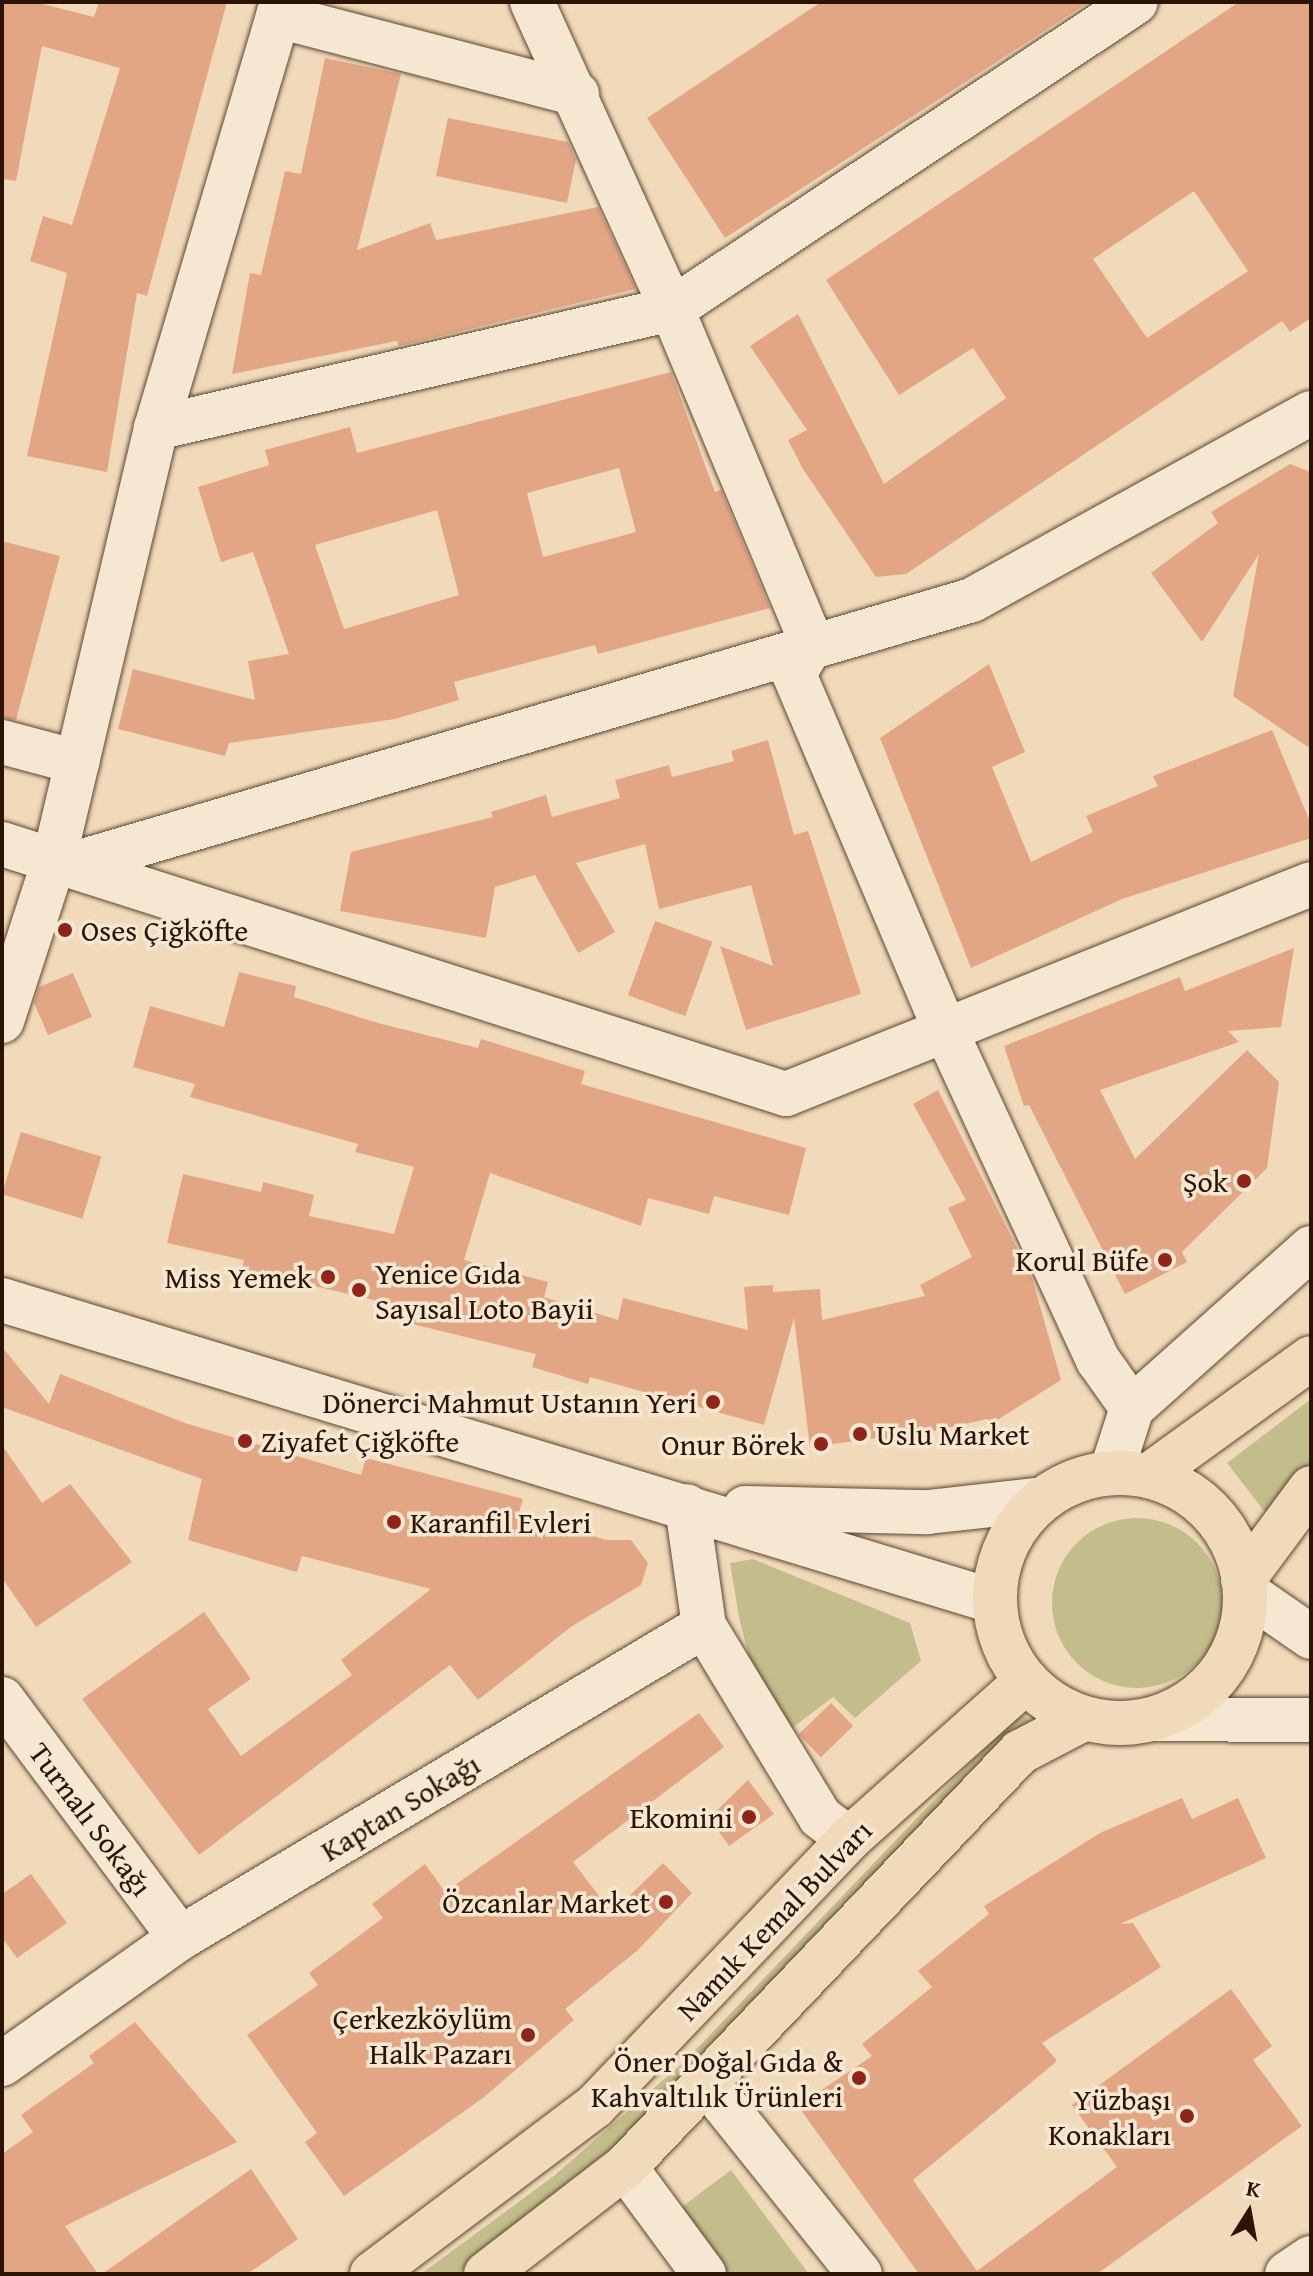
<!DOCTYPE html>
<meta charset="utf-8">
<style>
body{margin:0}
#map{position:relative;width:1313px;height:2276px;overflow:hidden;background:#f1dab9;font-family:"Gentium Book Plus",serif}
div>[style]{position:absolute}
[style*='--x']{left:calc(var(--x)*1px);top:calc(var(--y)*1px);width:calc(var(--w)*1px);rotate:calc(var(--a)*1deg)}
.green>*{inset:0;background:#c2bd8a}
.round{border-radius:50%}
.building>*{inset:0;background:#e3a685;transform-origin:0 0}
.roads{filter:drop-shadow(0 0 2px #5c4631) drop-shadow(0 0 2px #5c4631)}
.minor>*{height:44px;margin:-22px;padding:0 22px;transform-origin:22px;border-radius:22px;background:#f6e7d2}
.major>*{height:44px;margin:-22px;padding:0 22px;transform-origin:22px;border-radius:22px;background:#f1dab9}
.major>.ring{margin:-22px;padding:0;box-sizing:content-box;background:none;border:44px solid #f1dab9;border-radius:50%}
.dots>*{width:22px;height:22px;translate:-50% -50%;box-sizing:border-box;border:4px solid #f6e7d2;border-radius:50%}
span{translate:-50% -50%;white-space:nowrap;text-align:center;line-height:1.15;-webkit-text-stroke:7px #f6e7d2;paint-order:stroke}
.poi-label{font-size:30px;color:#2b1404}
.left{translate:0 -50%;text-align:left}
.right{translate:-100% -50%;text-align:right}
.street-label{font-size:30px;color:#2b1404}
.frame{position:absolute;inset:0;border:4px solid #2b1404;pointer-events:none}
.north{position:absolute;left:1209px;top:2172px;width:80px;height:80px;-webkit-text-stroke:6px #f6e7d2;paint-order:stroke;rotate:11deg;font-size:22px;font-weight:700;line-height:32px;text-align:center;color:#2b1404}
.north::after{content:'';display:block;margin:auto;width:28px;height:36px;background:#2b1404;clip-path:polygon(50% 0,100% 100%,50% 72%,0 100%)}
</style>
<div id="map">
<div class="green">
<i style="clip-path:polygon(1311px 1399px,1311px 1465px,1268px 1516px,1227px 1463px)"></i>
<i class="round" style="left:1052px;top:1518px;width:170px;height:170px"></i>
<i style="clip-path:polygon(753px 1559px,910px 1623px,921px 1661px,855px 1718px,833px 1697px,792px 1728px,753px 1673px,739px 1617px,730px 1563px)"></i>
<i style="clip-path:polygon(1018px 1712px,1037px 1726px,572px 2188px,457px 2274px,421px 2274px,555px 2175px,686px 2060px)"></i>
<i style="clip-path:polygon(731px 2170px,809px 2274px,724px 2274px,679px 2209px)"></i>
</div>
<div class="building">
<i style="clip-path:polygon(2px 2px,35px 2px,94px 17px,99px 2px,227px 2px,147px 296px,137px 293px,107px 472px,27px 456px,67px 273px,30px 261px,43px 216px,72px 225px,120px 68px,42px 46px,16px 181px,2px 179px)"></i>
<i style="clip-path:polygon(821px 2px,1089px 2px,725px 238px,647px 118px)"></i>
<i style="clip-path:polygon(evenodd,1239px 2px,1311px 2px,1311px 318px,1290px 332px,1282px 321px,906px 574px,876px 577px,803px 469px,788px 440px,807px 430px,750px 346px,798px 314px,884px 484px,1006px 398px,973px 348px,899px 395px,826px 280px,1239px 2px,1194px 191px,1248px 271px,1147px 338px,1093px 259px,1194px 191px)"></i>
<i style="clip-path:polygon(325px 58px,401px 74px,357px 250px,430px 223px,436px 240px,598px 207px,636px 289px,399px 346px,397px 341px,232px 374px,250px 273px,261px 275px,285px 171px,301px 174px)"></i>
<i style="clip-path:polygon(448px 118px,568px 142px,576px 160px,567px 203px,436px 176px)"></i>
<i style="clip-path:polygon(evenodd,671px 372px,715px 492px,721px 490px,770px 608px,598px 654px,595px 645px,454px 682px,459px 700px,395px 719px,229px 743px,225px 756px,118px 729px,133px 669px,255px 700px,248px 661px,289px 654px,253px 552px,221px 562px,198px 487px,269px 465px,265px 450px,350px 427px,357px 453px,671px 372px,619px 468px,636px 532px,543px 557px,527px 493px,619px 468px,671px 372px,437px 510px,459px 595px,344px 629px,315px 545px,437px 510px)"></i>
<i style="clip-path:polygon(1290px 464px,1311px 472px,1311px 749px,1233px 696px,1259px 554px,1202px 642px,1151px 573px,1218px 523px,1211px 512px)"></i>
<i style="clip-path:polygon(2px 541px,60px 556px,16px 720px,2px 718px)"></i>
<i style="clip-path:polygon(989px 664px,1025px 752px,992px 767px,1031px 862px,1093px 832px,1086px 816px,1158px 786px,1153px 776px,1272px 730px,1311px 824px,1311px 838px,1122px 899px,971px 968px,880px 738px)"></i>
<i style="clip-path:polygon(768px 740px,794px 835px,808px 831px,861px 994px,746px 1030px,720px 946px,773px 966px,751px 885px,659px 909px,645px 844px,576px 863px,615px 932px,578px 953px,535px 875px,495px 887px,486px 938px,340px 911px,351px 852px,493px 817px,491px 812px,546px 795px,552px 817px,620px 798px,615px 780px,669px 765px,672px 777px,734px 761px,731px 751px)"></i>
<i style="left:655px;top:921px;width:61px;height:79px;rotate:20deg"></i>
<i style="clip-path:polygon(1294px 948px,1281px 1027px,1228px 1031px,1239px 1042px,1100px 1090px,1135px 1159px,1247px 1050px,1279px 1082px,1267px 1168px,1182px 1252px,1187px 1262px,1125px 1294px,1029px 1105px,1024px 1106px,1004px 1046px,1180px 977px,1185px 991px)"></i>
<i style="clip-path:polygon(239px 972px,296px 986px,294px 997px,378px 1023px,478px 1048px,481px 1039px,585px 1071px,581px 1084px,806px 1148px,789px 1215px,714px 1196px,709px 1214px,648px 1198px,641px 1226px,490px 1173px,464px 1260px,548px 1282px,544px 1297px,618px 1320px,623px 1298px,748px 1330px,744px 1287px,773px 1285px,773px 1292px,820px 1289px,822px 1320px,925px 1296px,920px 1285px,972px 1257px,948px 1208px,966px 1200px,913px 1104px,938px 1090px,1032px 1278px,1061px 1380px,989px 1425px,987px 1419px,886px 1442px,885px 1437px,810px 1447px,794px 1318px,764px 1425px,590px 1377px,588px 1384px,532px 1367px,536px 1354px,392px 1319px,395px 1305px,242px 1269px,244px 1260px,167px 1243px,183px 1174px,261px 1192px,263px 1182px,314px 1195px,309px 1216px,394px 1234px,414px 1167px,355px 1152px,358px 1144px,190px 1097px,195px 1084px,133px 1067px,150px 1006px,224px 1027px)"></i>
<i style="clip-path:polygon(73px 973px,92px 1017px,48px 1035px,34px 1003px,39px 987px)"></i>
<i style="left:21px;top:1132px;width:84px;height:65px;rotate:17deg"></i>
<i style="clip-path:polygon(2px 1347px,49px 1404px,60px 1374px,185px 1423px,361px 1475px,366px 1458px,523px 1499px,519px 1513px,606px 1540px,631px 1540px,648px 1563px,641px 1585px,572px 1626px,478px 1700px,450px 1665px,199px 1855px,82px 1699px,204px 1612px,251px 1679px,208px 1709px,241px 1756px,352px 1675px,341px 1660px,431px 1589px,302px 1556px,297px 1572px,188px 1540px,202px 1479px,2px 1407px)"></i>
<i style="clip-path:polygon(2px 1445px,42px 1503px,70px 1484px,132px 1562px,36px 1627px,2px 1578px)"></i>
<i style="left:831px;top:1703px;width:32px;height:45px;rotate:46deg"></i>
<i style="clip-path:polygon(699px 1713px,724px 1747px,573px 1862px,612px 1913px,663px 1863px,692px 1893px,638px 1950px,565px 2009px,574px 2020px,483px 2098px,344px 2196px,305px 2142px,317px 2133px,247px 2035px,318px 1985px,309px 1973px,383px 1918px,372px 1904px,425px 1864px,445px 1892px)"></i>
<i style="clip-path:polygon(748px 1780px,774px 1814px,729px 1846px,709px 1818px)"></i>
<i style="clip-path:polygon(1182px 1798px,1192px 1819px,1238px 1798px,1266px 1858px,1120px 1924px,1133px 1923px,1161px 1967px,1042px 2043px,1057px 2061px,913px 2180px,977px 2271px,1117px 2167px,1072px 2105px,1231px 1989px,1272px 2046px,1253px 2060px,1302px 2126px,1097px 2274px,919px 2274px,798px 2106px,872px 2056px,862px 2044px,932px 1987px,918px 1971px,989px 1914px,984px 1906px,1100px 1833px)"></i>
<i style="clip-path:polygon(31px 1874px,67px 1923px,17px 1958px,2px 1938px,2px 1894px)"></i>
<i style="clip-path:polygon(135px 2022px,237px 2142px,65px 2226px,98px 2274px,2px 2274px,2px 2154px,33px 2132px,21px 2115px,94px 2063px,89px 2056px)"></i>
<i style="clip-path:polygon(251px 2169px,298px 2239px,247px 2274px,102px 2274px)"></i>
</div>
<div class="roads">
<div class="minor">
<i style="--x:532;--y:2;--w:337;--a:65.5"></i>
<i style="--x:672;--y:309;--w:363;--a:67.3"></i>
<i style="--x:812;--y:644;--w:35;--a:121"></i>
<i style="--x:794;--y:674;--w:384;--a:67"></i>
<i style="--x:944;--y:1027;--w:367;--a:65.2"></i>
<i style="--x:1098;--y:1360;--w:59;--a:54.7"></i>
<i style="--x:278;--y:16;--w:309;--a:14.6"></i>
<i style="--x:156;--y:428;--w:530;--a:-12.99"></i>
<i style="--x:672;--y:309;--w:556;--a:-33.49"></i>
<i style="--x:2;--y:742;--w:78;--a:14.9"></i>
<i style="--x:2;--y:844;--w:823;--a:17.69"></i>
<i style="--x:786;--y:1094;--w:565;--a:-21.8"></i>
<i style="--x:66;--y:866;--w:944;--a:-16.36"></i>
<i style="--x:972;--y:600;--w:387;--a:-28.9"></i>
<i style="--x:2;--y:1021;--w:165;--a:-72"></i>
<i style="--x:53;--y:864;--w:448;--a:-76.7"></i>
<i style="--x:156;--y:428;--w:444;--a:-73.5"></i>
<i style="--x:2;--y:1300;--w:1036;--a:16.9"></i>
<i style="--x:1111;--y:1473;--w:68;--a:-72.1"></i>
<i style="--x:1132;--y:1408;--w:240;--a:-41.8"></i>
<i style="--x:745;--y:1508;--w:183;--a:1.3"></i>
<i style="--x:928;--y:1512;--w:116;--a:-6.4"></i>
<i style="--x:1246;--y:1592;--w:79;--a:34.7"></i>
<i style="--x:704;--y:1626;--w:223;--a:58.7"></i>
<i style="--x:820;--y:1817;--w:36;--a:37"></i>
<i style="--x:2;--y:1699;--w:298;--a:53.3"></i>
<i style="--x:1156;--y:1719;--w:155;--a:0.4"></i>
<i style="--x:2;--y:2064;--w:218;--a:-35.3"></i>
<i style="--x:180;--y:1938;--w:610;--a:-30.77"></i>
<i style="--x:704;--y:1626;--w:121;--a:-98.1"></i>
<i style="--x:706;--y:2082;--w:246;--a:51.3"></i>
<i style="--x:625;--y:2167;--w:133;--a:53.6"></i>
<i style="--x:1287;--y:2274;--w:29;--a:-34"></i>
</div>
<div class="major">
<i class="ring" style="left:995px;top:1473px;width:206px;height:206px"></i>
<i style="--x:1148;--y:1476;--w:201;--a:-35.9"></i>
<i style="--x:1243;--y:1580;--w:114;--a:-53.5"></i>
<i style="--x:372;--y:2274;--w:279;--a:-37"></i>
<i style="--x:595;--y:2106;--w:369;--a:-46.4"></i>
<i style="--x:849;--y:1839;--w:236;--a:-41.7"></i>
<i style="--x:486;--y:2274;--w:175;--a:-37.6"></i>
<i style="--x:625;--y:2167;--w:573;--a:-46.41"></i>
<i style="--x:1020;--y:1752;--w:71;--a:-27.6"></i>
</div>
</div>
<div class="dots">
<i style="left:65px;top:930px;background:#8f2418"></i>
<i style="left:1244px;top:1181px;background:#8f2418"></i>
<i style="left:1165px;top:1260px;background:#8f2418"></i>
<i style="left:328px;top:1277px;background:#8f2418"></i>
<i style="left:359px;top:1290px;background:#8f2418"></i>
<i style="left:713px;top:1402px;background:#8f2418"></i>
<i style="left:860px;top:1434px;background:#8f2418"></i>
<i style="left:245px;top:1441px;background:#8f2418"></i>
<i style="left:821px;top:1444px;background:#8f2418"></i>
<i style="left:394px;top:1522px;background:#8f2418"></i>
<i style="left:749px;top:1817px;background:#8f2418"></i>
<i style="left:666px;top:1902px;background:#8f2418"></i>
<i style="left:528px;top:2035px;background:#8f2418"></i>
<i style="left:859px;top:2078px;background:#8f2418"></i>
<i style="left:1187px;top:2116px;background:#8f2418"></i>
</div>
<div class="poi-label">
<span class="left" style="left:81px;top:930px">Oses Çiğköfte</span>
<span class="right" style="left:1228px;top:1181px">Şok</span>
<span class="right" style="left:1149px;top:1260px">Korul Büfe</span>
<span class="left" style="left:375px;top:1290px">Yenice Gıda<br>Sayısal Loto Bayii</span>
<span class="right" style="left:312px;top:1277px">Miss Yemek</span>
<span class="right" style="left:697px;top:1402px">Dönerci Mahmut Ustanın Yeri</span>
<span class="left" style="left:876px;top:1434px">Uslu Market</span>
<span class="left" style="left:261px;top:1441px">Ziyafet Çiğköfte</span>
<span class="right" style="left:805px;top:1444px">Onur Börek</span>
<span class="left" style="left:410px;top:1522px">Karanfil Evleri</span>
<span class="right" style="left:733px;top:1817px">Ekomini</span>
<span class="right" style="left:650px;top:1902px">Özcanlar Market</span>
<span class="right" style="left:512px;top:2035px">Çerkezköylüm<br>Halk Pazarı</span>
<span class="right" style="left:843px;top:2078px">Öner Doğal Gıda &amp;<br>Kahvaltılık Ürünleri</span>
<span class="right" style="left:1171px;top:2116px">Yüzbaşı<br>Konakları</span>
</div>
<div class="street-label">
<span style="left:400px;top:1807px;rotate:-31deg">Kaptan Sokağı</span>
<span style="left:91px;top:1819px;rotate:53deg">Turnalı Sokağı</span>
<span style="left:774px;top:1920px;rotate:-46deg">Namık Kemal Bulvarı</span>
</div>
<div class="frame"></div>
<div class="north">K</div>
</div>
